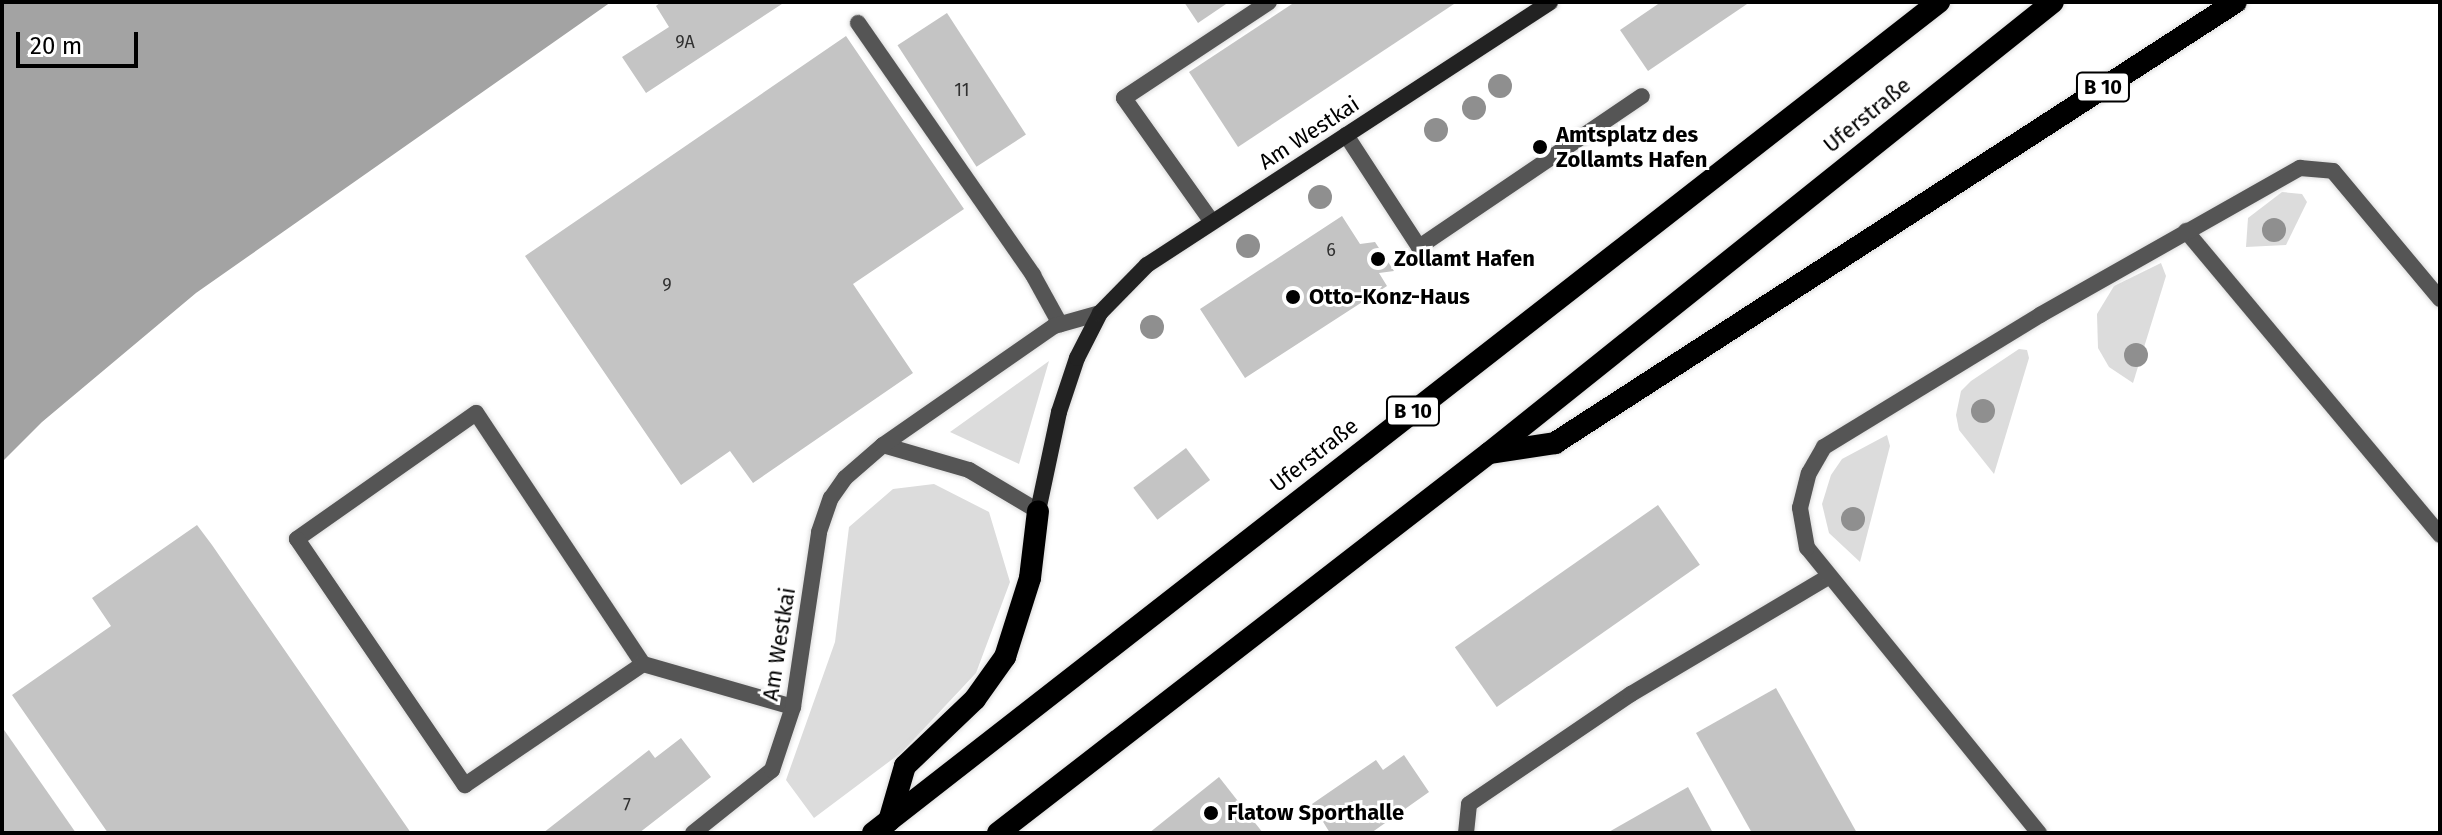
<!DOCTYPE html>
<meta charset="utf-8">
<style>
body{margin:0}
#map{position:relative;width:2442px;height:835px;overflow:hidden;background:#fff;font-family:"Fira Sans",sans-serif}
div>[style]{position:absolute}
[style*='--x']{left:calc(var(--x)*1px);top:calc(var(--y)*1px);width:calc(var(--w)*1px);rotate:calc(var(--a)*1deg)}
.green>*{inset:0;background:#dcdcdc}
.water>*{inset:0;background:#a3a3a3}
.building>*{inset:0;background:#c4c4c4;transform-origin:0 0}
.roads{filter:drop-shadow(0 0 2px #dbdbdb) drop-shadow(0 0 2px #dbdbdb)}
.service>*{height:16px;margin:-8px;padding:0 8px;transform-origin:8px;border-radius:8px;background:#555}
.minor>*{height:16px;margin:-8px;padding:0 8px;transform-origin:8px;border-radius:8px;background:#555}
.secondary>*{height:16px;margin:-8px;padding:0 8px;transform-origin:8px;border-radius:8px;background:#222}
.trunk>*{height:22px;margin:-11px;padding:0 11px;transform-origin:11px;border-radius:11px;background:#000}
.trees>*{width:24px;height:24px;margin:-12px;border-radius:50%;background:#8f8f8f}
.dots>*{width:22px;height:22px;translate:-50% -50%;box-sizing:border-box;border:4px solid #fff;border-radius:50%}
span{translate:-50% -50%;white-space:nowrap;text-align:center;line-height:1.15;-webkit-text-stroke:6px #fff;paint-order:stroke}
.number-label{font-size:18px;color:#313131}
.number-label span{-webkit-text-stroke-width:0}
.shield-label span{padding:2px 6px;background:#fff;border:2px solid;border-radius:6px;-webkit-text-stroke-width:0}
.shield-label{font-size:20px;color:#000;font-weight:700}
.street-label{font-size:22px;color:#000}
.poi-label{font-size:22px;color:#000;font-weight:700}
.left{translate:0 -50%;text-align:left}
.frame{position:absolute;inset:0;border:4px solid #000;pointer-events:none}
.scale{position:absolute;left:16px;top:32px;width:122px;height:36px;box-sizing:border-box;border:4px solid #000;border-top:0;padding-left:10px;font-size:24px;line-height:28px;white-space:nowrap;color:#000;-webkit-text-stroke:6px #fff;paint-order:stroke}
</style>
<div id="map">
<div class="green">
<i style="clip-path:polygon(2282px 192px,2302px 194px,2307px 202px,2286px 245px,2246px 247px,2248px 218px)"></i>
<i style="clip-path:polygon(2161px 263px,2166px 276px,2133px 383px,2109px 367px,2098px 348px,2097px 314px,2114px 286px)"></i>
<i style="clip-path:polygon(2019px 349px,2027px 350px,2029px 358px,1994px 474px,1959px 430px,1956px 415px,1961px 391px,1971px 381px)"></i>
<i style="clip-path:polygon(1049px 361px,1019px 464px,950px 432px)"></i>
<i style="clip-path:polygon(1887px 435px,1890px 446px,1860px 562px,1829px 533px,1822px 504px,1831px 475px,1842px 459px)"></i>
<i style="clip-path:polygon(934px 484px,989px 512px,1010px 582px,976px 673px,902px 752px,814px 818px,786px 780px,835px 642px,849px 527px,893px 489px)"></i>
</div>
<div class="water">
<i style="clip-path:polygon(2px 2px,611px 2px,196px 293px,42px 422px,2px 462px)"></i>
</div>
<div class="building">
<i style="clip-path:polygon(661px 2px,785px 2px,646px 93px,622px 57px,669px 27px,656px 6px)"></i>
<i style="clip-path:polygon(1184px 2px,1229px 2px,1198px 23px)"></i>
<i style="clip-path:polygon(1295px 2px,1457px 2px,1238px 147px,1189px 72px)"></i>
<i style="clip-path:polygon(1661px 2px,1750px 2px,1648px 71px,1620px 30px)"></i>
<i style="left:947px;top:13px;width:145px;height:59px;rotate:57deg"></i>
<i style="clip-path:polygon(846px 36px,964px 209px,853px 284px,913px 373px,753px 483px,730px 451px,681px 485px,525px 256px)"></i>
<i style="clip-path:polygon(1342px 216px,1360px 244px,1375px 242px,1394px 271px,1379px 273px,1387px 286px,1245px 378px,1200px 309px)"></i>
<i style="left:1186px;top:448px;width:40px;height:66px;rotate:53deg"></i>
<i style="left:1658px;top:505px;width:73px;height:248px;rotate:55deg"></i>
<i style="clip-path:polygon(197px 525px,212px 545px,411px 833px,108px 833px,12px 695px,111px 626px,92px 598px)"></i>
<i style="clip-path:polygon(1776px 688px,1857px 833px,1752px 833px,1696px 733px)"></i>
<i style="clip-path:polygon(2px 727px,76px 833px,2px 833px)"></i>
<i style="clip-path:polygon(681px 738px,711px 777px,639px 833px,543px 833px,649px 750px,655px 758px)"></i>
<i style="clip-path:polygon(1404px 755px,1429px 792px,1371px 833px,1330px 833px,1312px 804px,1376px 760px,1383px 770px)"></i>
<i style="clip-path:polygon(1219px 777px,1263px 833px,1149px 833px)"></i>
<i style="clip-path:polygon(1688px 787px,1713px 833px,1607px 833px)"></i>
</div>
<div class="roads">
<div class="service">
<i style="--x:858;--y:23;--w:307;--a:55.2"></i>
<i style="--x:1033;--y:275;--w:56;--a:61.1"></i>
<i style="--x:1346;--y:135;--w:134;--a:56.9"></i>
<i style="--x:1419;--y:247;--w:269;--a:-34.1"></i>
<i style="--x:1212;--y:222;--w:152;--a:-125.4"></i>
<i style="--x:1124;--y:98;--w:174;--a:-33.5"></i>
<i style="--x:2186;--y:231;--w:396;--a:50.1"></i>
<i style="--x:643;--y:664;--w:301;--a:-123.6"></i>
<i style="--x:476;--y:413;--w:219;--a:144.9"></i>
<i style="--x:297;--y:539;--w:298;--a:55.7"></i>
<i style="--x:465;--y:785;--w:215;--a:-34.2"></i>
<i style="--x:643;--y:664;--w:156;--a:16"></i>
<i style="--x:1466;--y:833;--w:29;--a:-84"></i>
<i style="--x:1469;--y:804;--w:196;--a:-34.2"></i>
<i style="--x:1631;--y:694;--w:229;--a:-30.7"></i>
<i style="--x:2039;--y:833;--w:367;--a:-129.1"></i>
<i style="--x:1807;--y:548;--w:41;--a:-99.9"></i>
<i style="--x:1800;--y:508;--w:36;--a:-76"></i>
<i style="--x:1809;--y:473;--w:30;--a:-60"></i>
<i style="--x:1824;--y:447;--w:253;--a:-31.4"></i>
<i style="--x:2040;--y:315;--w:299;--a:-29.5"></i>
<i style="--x:2300;--y:168;--w:33;--a:5"></i>
<i style="--x:2333;--y:171;--w:167;--a:50.1"></i>
</div>
<div class="minor">
<i style="--x:883;--y:445;--w:90;--a:16.2"></i>
<i style="--x:969;--y:470;--w:80;--a:30.7"></i>
<i style="--x:693;--y:833;--w:101;--a:-38.6"></i>
<i style="--x:772;--y:770;--w:66;--a:-71.6"></i>
<i style="--x:793;--y:707;--w:177;--a:-81.5"></i>
<i style="--x:819;--y:532;--w:36;--a:-71"></i>
<i style="--x:831;--y:498;--w:24;--a:-55"></i>
<i style="--x:845;--y:478;--w:50;--a:-41"></i>
<i style="--x:883;--y:445;--w:208;--a:-34.8"></i>
<i style="--x:1054;--y:326;--w:48;--a:-15.8"></i>
</div>
<div class="secondary">
<i style="--x:1038;--y:511;--w:101;--a:-78"></i>
<i style="--x:1059;--y:412;--w:57;--a:-71.6"></i>
<i style="--x:1077;--y:358;--w:51;--a:-62.9"></i>
<i style="--x:1100;--y:313;--w:67;--a:-45.6"></i>
<i style="--x:1147;--y:265;--w:481;--a:-33.1"></i>
</div>
<div class="trunk">
<i style="--x:1490;--y:453;--w:66;--a:-8.7"></i>
<i style="--x:1555;--y:443;--w:811;--a:-32.93"></i>
<i style="--x:889;--y:821;--w:57;--a:-73.8"></i>
<i style="--x:905;--y:766;--w:97;--a:-43.7"></i>
<i style="--x:975;--y:699;--w:52;--a:-54.5"></i>
<i style="--x:1005;--y:657;--w:83;--a:-72.4"></i>
<i style="--x:1030;--y:578;--w:67;--a:-83.2"></i>
<i style="--x:873;--y:833;--w:1352;--a:-37.94"></i>
<i style="--x:998;--y:833;--w:621;--a:-37.74"></i>
<i style="--x:1489;--y:453;--w:722;--a:-38.65"></i>
</div>
</div>
<div class="trees">
<i style="left:1500px;top:86px"></i>
<i style="left:1474px;top:108px"></i>
<i style="left:1436px;top:130px"></i>
<i style="left:1320px;top:197px"></i>
<i style="left:2274px;top:230px"></i>
<i style="left:1248px;top:246px"></i>
<i style="left:1152px;top:327px"></i>
<i style="left:2136px;top:355px"></i>
<i style="left:1983px;top:411px"></i>
<i style="left:1853px;top:519px"></i>
</div>
<div class="dots">
<i style="left:1540px;top:147px;background:#000"></i>
<i style="left:1378px;top:259px;background:#000"></i>
<i style="left:1293px;top:297px;background:#000"></i>
<i style="left:1211px;top:813px;background:#000"></i>
</div>
<div class="number-label">
<span style="left:685px;top:42px">9A</span>
<span style="left:962px;top:90px">11</span>
<span style="left:1331px;top:250px">6</span>
<span style="left:667px;top:285px">9</span>
<span style="left:627px;top:805px">7</span>
</div>
<div class="shield-label">
<span style="left:2103px;top:87px">B 10</span>
<span style="left:1413px;top:411px">B 10</span>
</div>
<div class="street-label">
<span style="left:1867px;top:115px;rotate:-39deg">Uferstraße</span>
<span style="left:1309px;top:133px;rotate:-33deg">Am Westkai</span>
<span style="left:1314px;top:455px;rotate:-38deg">Uferstraße</span>
<span style="left:779px;top:644px;rotate:-81deg">Am Westkai</span>
</div>
<div class="poi-label">
<span class="left" style="left:1556px;top:147px">Amtsplatz des<br>Zollamts Hafen</span>
<span class="left" style="left:1394px;top:259px">Zollamt Hafen</span>
<span class="left" style="left:1309px;top:297px">Otto-Konz-Haus</span>
<span class="left" style="left:1227px;top:813px">Flatow Sporthalle</span>
</div>
<div class="frame"></div>
<div class="scale">20 m</div>
</div>
